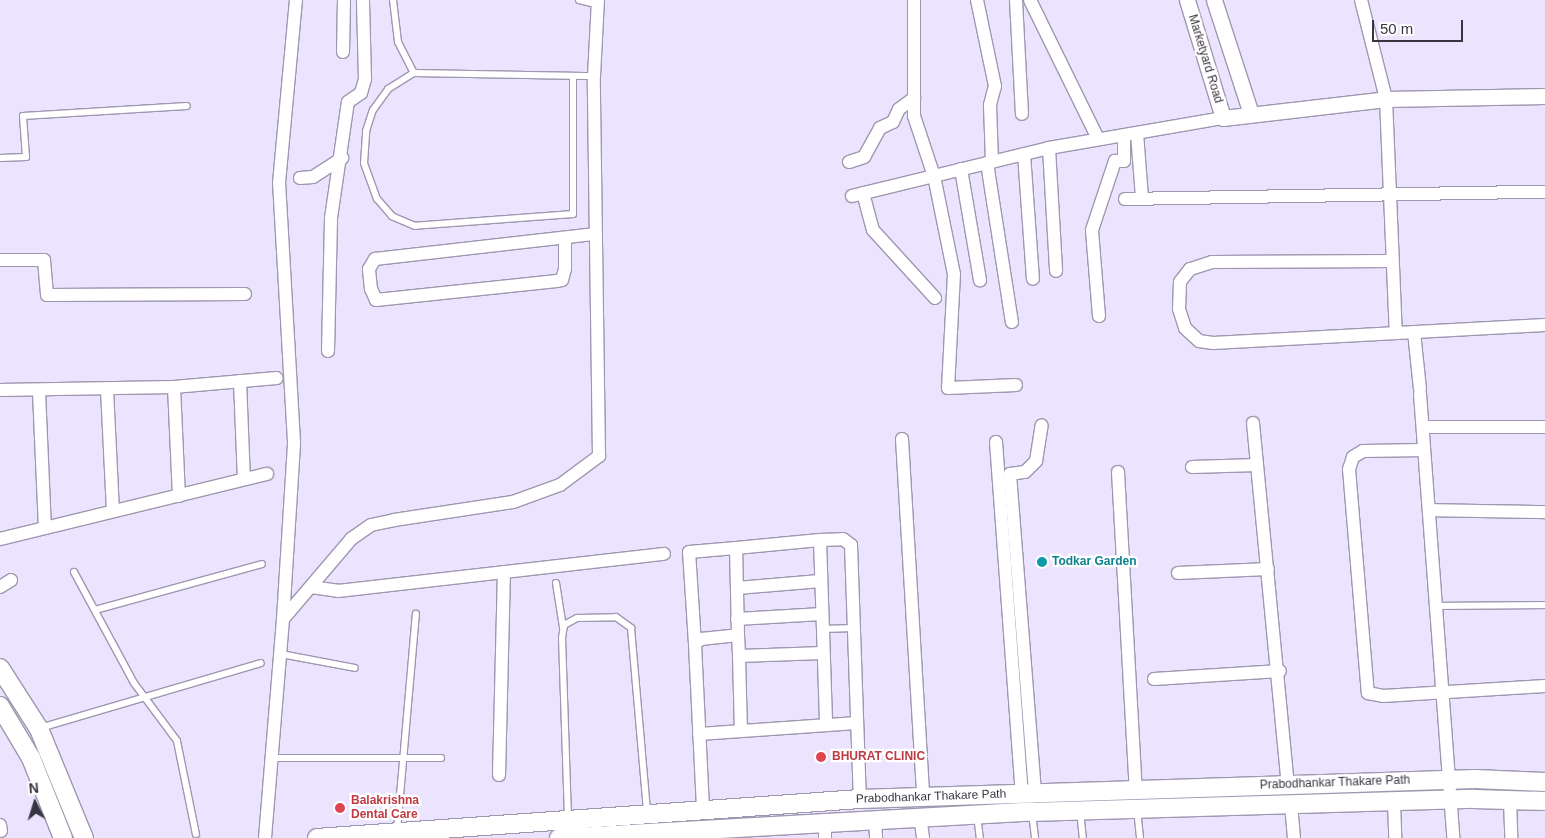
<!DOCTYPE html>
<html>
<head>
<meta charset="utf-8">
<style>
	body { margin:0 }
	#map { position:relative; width:1545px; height:838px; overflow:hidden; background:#ece3fe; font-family:Arial,sans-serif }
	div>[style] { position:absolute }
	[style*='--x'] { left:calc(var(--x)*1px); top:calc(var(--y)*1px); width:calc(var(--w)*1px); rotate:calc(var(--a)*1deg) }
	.roads { filter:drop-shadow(1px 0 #9f97b0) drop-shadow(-1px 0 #9f97b0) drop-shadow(0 1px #9f97b0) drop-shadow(0 -1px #9f97b0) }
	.service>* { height:6px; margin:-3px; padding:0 3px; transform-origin:3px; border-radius:3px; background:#fff }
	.minor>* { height:12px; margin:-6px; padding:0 6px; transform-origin:6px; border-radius:6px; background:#fff }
	.tertiary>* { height:15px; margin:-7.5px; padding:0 7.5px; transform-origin:7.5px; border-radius:7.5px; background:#fff }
	.secondary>* { height:18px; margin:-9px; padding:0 9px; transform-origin:9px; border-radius:9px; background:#fff }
	.dots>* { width:14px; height:14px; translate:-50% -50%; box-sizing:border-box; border:2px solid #fff; border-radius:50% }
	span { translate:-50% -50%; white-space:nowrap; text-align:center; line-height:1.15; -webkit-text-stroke:4.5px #fff; paint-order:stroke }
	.street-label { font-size:12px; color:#393540 }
	.culture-label { font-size:12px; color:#0d838f; font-weight:700 }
	.left { translate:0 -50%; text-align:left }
	.health-label { font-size:12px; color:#be3a42; font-weight:700 }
	.north { position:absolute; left:10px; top:778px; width:50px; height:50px; -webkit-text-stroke:4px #fff; paint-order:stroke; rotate:355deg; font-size:14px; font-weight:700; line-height:20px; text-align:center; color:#393540 }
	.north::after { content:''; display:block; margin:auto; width:18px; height:22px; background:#393540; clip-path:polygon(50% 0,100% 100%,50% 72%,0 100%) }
	.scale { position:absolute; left:1372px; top:20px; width:91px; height:22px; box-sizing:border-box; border:2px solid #393540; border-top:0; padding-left:6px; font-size:15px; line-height:18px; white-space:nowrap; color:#393540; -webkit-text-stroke:4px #fff; paint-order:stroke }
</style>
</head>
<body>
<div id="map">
	<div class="roads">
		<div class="service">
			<i style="--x:393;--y:0;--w:42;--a:83.2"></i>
			<i style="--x:398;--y:42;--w:35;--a:63"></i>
			<i style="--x:579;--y:0;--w:16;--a:14"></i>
			<i style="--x:573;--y:76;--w:138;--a:90"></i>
			<i style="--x:573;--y:214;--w:158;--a:175.7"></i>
			<i style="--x:415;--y:226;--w:25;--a:-157"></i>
			<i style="--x:392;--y:216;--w:23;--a:-131"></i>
			<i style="--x:377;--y:199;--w:38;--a:-110"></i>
			<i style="--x:364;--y:163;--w:32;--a:-86"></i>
			<i style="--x:366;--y:131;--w:22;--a:-72"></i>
			<i style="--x:373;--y:110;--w:26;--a:-54"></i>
			<i style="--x:388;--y:89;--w:31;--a:-32"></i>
			<i style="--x:414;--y:73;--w:170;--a:1"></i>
			<i style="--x:584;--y:76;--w:10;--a:0"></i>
			<i style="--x:0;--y:158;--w:26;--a:-2"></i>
			<i style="--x:26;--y:157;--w:41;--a:-94.2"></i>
			<i style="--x:23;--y:116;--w:164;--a:-3.5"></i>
			<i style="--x:74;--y:572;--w:126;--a:61.6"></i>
			<i style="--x:134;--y:683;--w:72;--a:53.4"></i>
			<i style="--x:177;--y:741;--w:95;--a:78.5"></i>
			<i style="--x:556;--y:583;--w:45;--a:81"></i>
			<i style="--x:1436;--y:606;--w:109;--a:-0.5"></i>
			<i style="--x:95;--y:610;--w:173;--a:-15.4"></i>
			<i style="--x:823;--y:629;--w:31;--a:-2"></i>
			<i style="--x:281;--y:654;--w:75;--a:10.7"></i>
			<i style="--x:40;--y:728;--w:230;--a:-16.4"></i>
			<i style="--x:272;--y:758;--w:169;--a:0"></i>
			<i style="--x:1137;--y:809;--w:29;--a:84"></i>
			<i style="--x:1080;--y:811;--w:27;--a:84"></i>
			<i style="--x:1032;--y:813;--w:25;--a:83"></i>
			<i style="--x:977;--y:815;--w:23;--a:83"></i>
			<i style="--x:568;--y:818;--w:180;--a:-91.9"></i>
			<i style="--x:562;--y:638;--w:13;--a:-81"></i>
			<i style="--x:564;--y:625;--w:15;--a:-28"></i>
			<i style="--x:577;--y:618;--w:39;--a:-1"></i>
			<i style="--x:616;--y:617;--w:19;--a:36"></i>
			<i style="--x:631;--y:628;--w:185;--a:85"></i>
			<i style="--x:397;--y:830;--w:217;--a:-85"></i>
		</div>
		<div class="minor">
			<i style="--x:914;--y:0;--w:116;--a:90"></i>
			<i style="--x:914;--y:116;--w:63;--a:71.6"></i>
			<i style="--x:934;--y:176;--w:100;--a:78.5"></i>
			<i style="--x:954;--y:274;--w:114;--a:93"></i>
			<i style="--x:948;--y:388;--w:68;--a:-2.5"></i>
			<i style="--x:977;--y:0;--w:88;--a:78.2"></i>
			<i style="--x:995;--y:86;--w:20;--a:105"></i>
			<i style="--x:990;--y:105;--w:57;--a:88"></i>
			<i style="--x:1016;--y:0;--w:114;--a:87"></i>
			<i style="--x:1030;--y:0;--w:155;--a:63.9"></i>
			<i style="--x:1361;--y:0;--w:102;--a:75.8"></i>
			<i style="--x:1386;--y:99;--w:234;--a:87.6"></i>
			<i style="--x:343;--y:52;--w:52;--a:-88.9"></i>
			<i style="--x:1137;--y:133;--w:65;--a:85.6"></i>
			<i style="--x:1049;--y:148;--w:123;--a:86.7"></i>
			<i style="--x:1024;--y:154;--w:125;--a:85.9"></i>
			<i style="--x:849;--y:162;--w:16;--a:-18"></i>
			<i style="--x:864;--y:157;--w:33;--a:-61"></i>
			<i style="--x:880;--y:128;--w:14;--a:-25"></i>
			<i style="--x:893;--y:122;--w:14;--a:-65"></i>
			<i style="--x:899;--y:109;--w:19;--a:-36"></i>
			<i style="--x:987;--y:163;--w:161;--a:81.1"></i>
			<i style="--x:961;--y:169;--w:113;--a:80.3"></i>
			<i style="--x:300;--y:178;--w:13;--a:-4"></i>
			<i style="--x:313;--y:177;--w:35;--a:-33"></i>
			<i style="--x:863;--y:193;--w:38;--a:75"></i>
			<i style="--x:873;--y:230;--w:92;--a:47.6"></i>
			<i style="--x:852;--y:196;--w:203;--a:-13.7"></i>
			<i style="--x:1049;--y:148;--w:177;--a:-9.8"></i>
			<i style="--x:1125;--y:199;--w:420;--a:-1"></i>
			<i style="--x:565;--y:238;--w:31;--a:90"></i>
			<i style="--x:565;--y:269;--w:11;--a:105"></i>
			<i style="--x:562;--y:280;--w:5;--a:169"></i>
			<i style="--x:557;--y:281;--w:182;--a:174"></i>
			<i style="--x:376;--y:300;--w:12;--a:-114"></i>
			<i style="--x:371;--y:289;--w:20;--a:-96"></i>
			<i style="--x:369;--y:269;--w:12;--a:-59"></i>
			<i style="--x:375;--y:259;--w:222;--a:-6.5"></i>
			<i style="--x:0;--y:260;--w:44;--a:0"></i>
			<i style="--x:44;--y:260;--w:35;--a:85"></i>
			<i style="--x:47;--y:295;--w:198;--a:-0.3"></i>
			<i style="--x:1392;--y:261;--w:180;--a:179.7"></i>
			<i style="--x:1212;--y:262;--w:23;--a:162"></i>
			<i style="--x:1190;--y:269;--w:16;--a:128"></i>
			<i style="--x:1180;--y:282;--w:27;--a:92"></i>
			<i style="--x:1179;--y:309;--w:20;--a:72"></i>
			<i style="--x:1185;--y:328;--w:19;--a:43"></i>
			<i style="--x:1199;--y:341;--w:14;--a:8"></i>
			<i style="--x:1213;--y:343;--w:332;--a:-3.1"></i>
			<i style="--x:1099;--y:316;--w:86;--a:-94.7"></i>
			<i style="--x:1092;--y:230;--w:73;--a:-71.6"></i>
			<i style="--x:1115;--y:161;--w:9;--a:0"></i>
			<i style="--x:1124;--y:161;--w:26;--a:-90"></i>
			<i style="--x:1414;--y:332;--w:57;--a:84"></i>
			<i style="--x:328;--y:351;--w:133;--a:-88.7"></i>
			<i style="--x:331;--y:218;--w:117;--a:-81.7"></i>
			<i style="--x:348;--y:102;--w:16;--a:-35"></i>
			<i style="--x:361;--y:93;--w:15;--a:-74"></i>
			<i style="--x:365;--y:79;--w:79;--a:-91.5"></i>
			<i style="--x:240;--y:381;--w:98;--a:87.7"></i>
			<i style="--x:174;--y:387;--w:109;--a:87.4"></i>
			<i style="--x:107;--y:389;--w:122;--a:87.2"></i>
			<i style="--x:0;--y:390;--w:174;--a:-1"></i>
			<i style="--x:174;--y:387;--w:103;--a:-5"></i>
			<i style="--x:39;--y:392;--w:136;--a:87.5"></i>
			<i style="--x:1420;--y:394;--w:445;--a:85.7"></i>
			<i style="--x:1253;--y:423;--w:363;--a:84.5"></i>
			<i style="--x:1423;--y:427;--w:122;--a:0"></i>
			<i style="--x:902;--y:439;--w:359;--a:86.6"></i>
			<i style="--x:996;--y:442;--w:352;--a:85.8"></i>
			<i style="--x:1424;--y:450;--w:61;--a:179.1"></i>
			<i style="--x:1363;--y:451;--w:12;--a:149"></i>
			<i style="--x:1353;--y:457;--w:13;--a:108"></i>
			<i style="--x:1349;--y:469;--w:225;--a:85.2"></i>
			<i style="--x:1368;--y:693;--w:15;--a:11"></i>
			<i style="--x:1383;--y:696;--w:162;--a:-3.5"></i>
			<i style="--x:1192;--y:467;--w:65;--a:-1.8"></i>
			<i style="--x:1118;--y:472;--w:318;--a:86.8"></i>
			<i style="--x:1429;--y:510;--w:116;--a:1"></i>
			<i style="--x:0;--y:539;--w:275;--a:-13.7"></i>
			<i style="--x:820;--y:540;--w:185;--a:88.1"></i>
			<i style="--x:1178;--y:573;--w:90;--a:-2.5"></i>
			<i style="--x:0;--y:587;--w:13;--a:-32"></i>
			<i style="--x:311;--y:587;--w:27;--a:8"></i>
			<i style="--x:338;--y:591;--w:328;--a:-6.5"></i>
			<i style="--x:737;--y:588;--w:84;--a:-4.8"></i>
			<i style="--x:283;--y:619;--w:177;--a:-86.4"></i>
			<i style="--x:294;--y:442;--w:259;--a:-93.3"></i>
			<i style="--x:279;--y:183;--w:184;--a:-84.7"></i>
			<i style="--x:737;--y:619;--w:85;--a:-3.4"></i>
			<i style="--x:738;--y:635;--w:21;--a:87"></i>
			<i style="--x:739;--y:656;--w:84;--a:-2"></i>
			<i style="--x:695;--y:644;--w:92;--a:-93.7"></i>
			<i style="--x:689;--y:552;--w:47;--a:-4.9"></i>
			<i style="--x:739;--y:656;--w:75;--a:88.5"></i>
			<i style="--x:1154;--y:679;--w:126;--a:-3.6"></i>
			<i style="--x:699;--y:734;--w:158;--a:-4"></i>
			<i style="--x:499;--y:775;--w:203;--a:-88.6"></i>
			<i style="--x:1035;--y:792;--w:319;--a:-94.5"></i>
			<i style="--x:1010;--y:474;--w:15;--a:-8"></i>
			<i style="--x:1025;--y:472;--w:16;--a:-45"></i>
			<i style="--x:1036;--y:461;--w:36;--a:-81"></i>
			<i style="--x:1510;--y:800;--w:38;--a:88"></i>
			<i style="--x:1394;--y:801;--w:37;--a:88"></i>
			<i style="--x:1291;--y:804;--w:34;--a:85"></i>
			<i style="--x:703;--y:808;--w:164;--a:-92.8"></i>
			<i style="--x:695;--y:644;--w:8;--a:-40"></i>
			<i style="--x:701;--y:639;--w:37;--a:-6"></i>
			<i style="--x:738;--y:635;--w:87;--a:-91.3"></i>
			<i style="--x:736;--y:548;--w:84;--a:-5.4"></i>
			<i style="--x:820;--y:540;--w:23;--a:-2"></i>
			<i style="--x:843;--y:539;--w:10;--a:37"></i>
			<i style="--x:851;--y:545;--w:254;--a:88"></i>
			<i style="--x:920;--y:816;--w:22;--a:82"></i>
			<i style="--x:875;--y:818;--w:20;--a:87"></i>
			<i style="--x:0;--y:825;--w:6;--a:81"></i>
			<i style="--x:265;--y:838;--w:220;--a:-85.3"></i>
			<i style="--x:283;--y:619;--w:105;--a:-49.6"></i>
			<i style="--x:351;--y:539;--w:24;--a:-35"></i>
			<i style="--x:371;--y:525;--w:24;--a:-12"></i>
			<i style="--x:394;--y:520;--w:120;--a:-8.6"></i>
			<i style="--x:513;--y:502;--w:50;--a:-19.9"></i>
			<i style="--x:560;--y:485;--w:49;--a:-36.6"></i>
			<i style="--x:599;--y:456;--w:380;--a:-90.8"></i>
			<i style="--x:594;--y:76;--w:76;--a:-87"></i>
			<i style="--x:825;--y:838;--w:18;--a:-90"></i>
		</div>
		<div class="tertiary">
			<i style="--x:1187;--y:0;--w:123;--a:73"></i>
			<i style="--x:1223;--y:118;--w:164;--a:-6.6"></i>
			<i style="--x:1386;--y:99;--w:159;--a:-1.1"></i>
			<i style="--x:1214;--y:0;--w:120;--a:72"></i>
		</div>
		<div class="secondary">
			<i style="--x:0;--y:668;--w:72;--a:57.4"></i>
			<i style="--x:39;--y:729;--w:118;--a:67.6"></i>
			<i style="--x:0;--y:706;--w:61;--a:59.2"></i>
			<i style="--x:31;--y:758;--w:86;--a:68.2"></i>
			<i style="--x:317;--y:838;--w:544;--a:-4.11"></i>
			<i style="--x:860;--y:799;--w:615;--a:-1.86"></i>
			<i style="--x:1475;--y:779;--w:70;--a:2.5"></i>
			<i style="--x:559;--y:838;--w:473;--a:-3.2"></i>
			<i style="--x:1031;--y:812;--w:443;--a:-1.7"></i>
			<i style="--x:1474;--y:799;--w:71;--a:1.6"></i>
		</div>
	</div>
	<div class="dots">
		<i style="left:1042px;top:562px;background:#0f9aa8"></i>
		<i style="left:821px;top:757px;background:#e0444e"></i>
		<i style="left:340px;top:808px;background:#e0444e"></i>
	</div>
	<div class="street-label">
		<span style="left:1205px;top:59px;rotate:73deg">Marketyard Road</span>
		<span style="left:1335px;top:783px;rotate:-2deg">Prabodhankar Thakare Path</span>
		<span style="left:931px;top:797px;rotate:-2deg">Prabodhankar Thakare Path</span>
	</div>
	<div class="culture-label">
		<span class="left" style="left:1052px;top:562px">Todkar Garden</span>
	</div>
	<div class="health-label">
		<span class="left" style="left:832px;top:757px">BHURAT CLINIC</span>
		<span class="left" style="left:351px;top:808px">Balakrishna<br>Dental Care</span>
	</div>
	<div class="north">N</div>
	<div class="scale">50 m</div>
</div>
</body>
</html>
